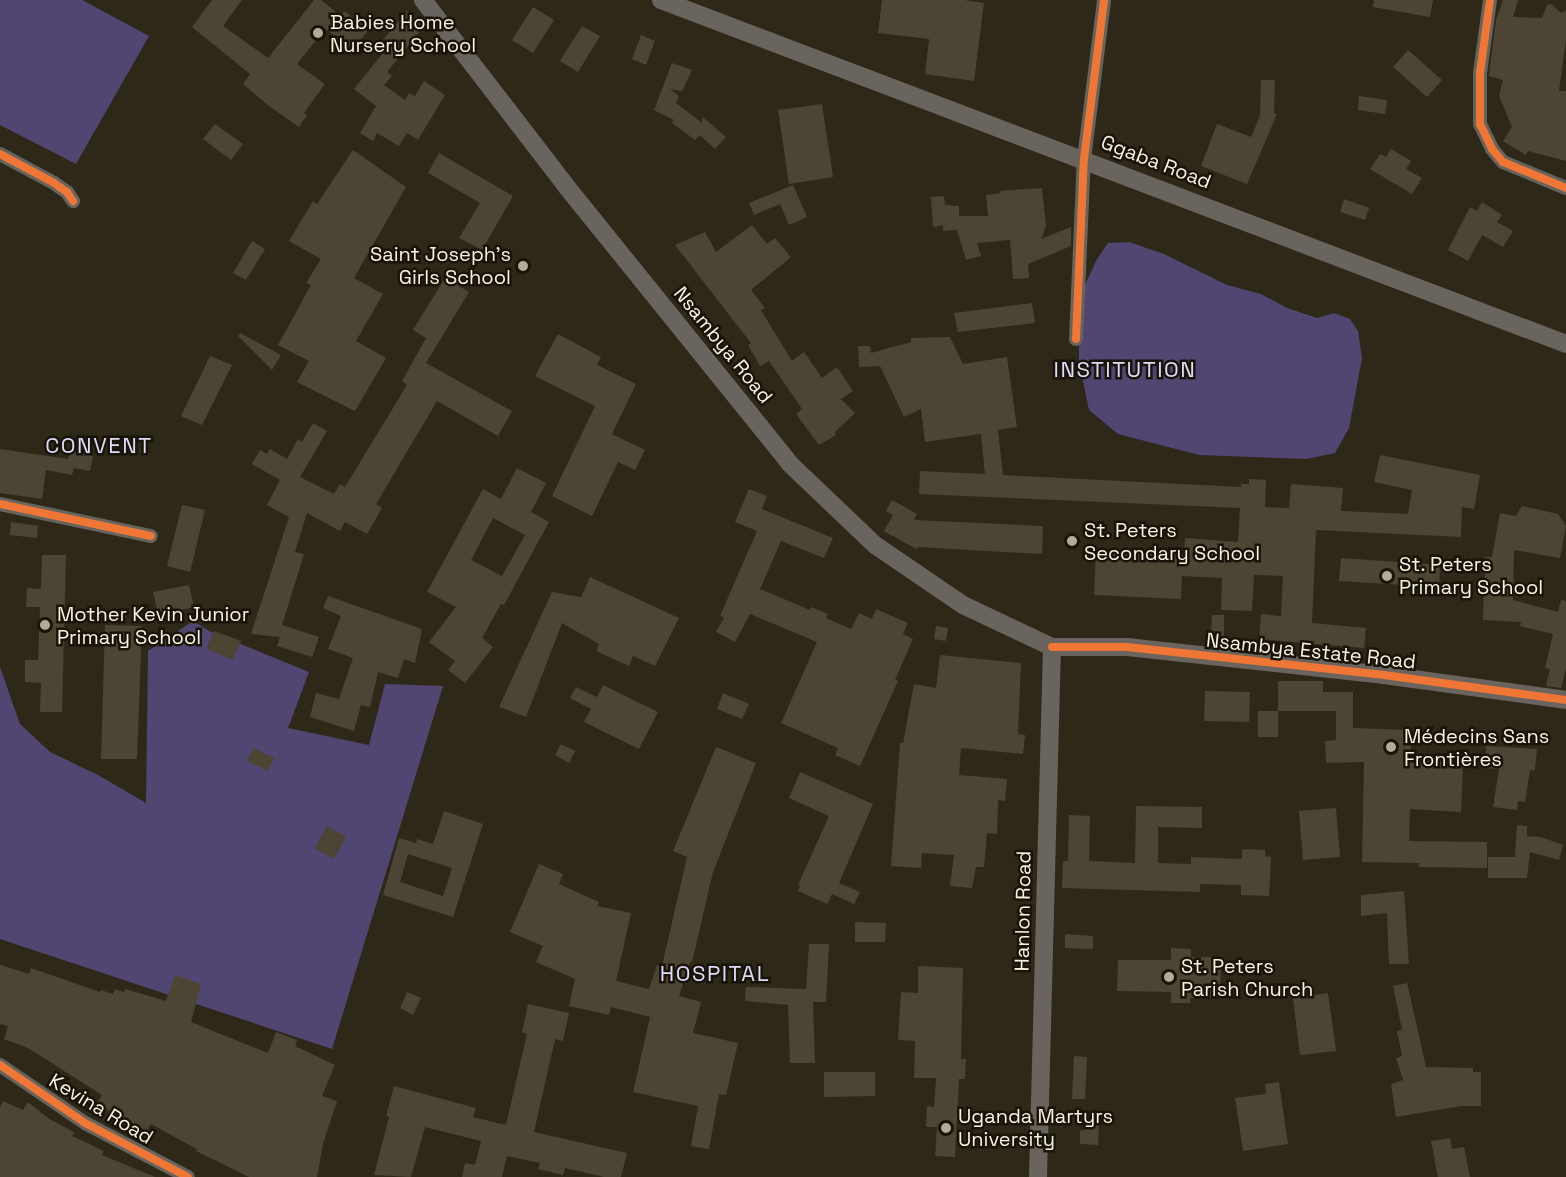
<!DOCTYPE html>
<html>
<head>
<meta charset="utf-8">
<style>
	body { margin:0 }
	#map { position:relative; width:1566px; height:1177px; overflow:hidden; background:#2e2819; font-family:"Space Grotesk",sans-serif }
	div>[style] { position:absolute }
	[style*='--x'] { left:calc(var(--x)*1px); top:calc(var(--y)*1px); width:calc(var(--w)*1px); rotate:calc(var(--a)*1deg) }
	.green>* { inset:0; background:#514572 }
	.building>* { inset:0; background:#4c4534 }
	.street>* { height:14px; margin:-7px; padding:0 7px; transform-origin:7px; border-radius:7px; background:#65645e }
	.secondary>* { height:18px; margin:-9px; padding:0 9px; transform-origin:9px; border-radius:9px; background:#69645d }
	.cycleway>* { height:8px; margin:-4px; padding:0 4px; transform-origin:4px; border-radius:4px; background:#f07635 }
	.dots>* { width:16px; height:16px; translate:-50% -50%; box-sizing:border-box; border:3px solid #191409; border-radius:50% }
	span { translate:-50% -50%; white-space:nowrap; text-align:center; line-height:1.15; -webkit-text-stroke:5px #191409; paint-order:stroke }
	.poi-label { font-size:20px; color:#f9f2e3 }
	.left { translate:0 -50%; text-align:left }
	.right { translate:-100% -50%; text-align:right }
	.street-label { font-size:20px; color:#f9f2e3 }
	.quarter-label { font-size:22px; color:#dfdbf8; letter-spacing:1.5px }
</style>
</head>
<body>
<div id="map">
	<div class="green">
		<i style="clip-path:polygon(0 0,82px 0,149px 36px,76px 164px,0 125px)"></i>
		<i style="clip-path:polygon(1129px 242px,1164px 254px,1227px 285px,1261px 294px,1287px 308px,1317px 318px,1334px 313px,1350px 319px,1358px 331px,1362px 358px,1349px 428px,1335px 453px,1307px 459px,1199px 455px,1118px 434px,1089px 410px,1079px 362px,1079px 298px,1097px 259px,1108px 243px)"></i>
		<i style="clip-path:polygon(193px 621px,211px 632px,309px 672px,288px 728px,369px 745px,385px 684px,443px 686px,332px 1049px,0 939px,0 667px,20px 724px,50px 752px,98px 775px,146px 803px,148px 651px)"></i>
	</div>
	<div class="building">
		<i style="clip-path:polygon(212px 0,242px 0,223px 26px,268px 58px,314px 0,321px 0,341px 16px,344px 11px,369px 29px,354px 49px,325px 29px,297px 64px,325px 84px,304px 113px,307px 115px,299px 127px,269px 106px,243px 84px,250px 74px,192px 27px)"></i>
		<i style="clip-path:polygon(882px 0,964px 0,984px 3px,974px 81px,925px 74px,929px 39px,878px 33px)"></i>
		<i style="clip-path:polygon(1374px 0,1433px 0,1430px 17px,1373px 7px)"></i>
		<i style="clip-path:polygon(1503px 0,1518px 0,1513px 17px,1542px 18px,1547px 5px,1551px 4px,1561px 13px,1566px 10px,1566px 40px,1559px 91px,1566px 91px,1566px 161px,1528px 151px,1526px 155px,1503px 141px,1512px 127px,1499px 96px,1503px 80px,1489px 76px,1489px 74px,1496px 20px)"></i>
		<i style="clip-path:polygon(533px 7px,554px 20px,533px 53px,512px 40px)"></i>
		<i style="clip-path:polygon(407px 11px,424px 26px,387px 72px,392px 76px,384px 85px,405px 100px,409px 93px,415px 96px,424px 81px,445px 95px,418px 140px,407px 133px,399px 146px,377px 133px,373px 141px,360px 133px,376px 106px,354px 89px,383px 53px,377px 47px)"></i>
		<i style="clip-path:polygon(582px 26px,600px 36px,578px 72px,560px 61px)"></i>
		<i style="clip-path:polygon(641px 35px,655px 41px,646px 65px,632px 59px)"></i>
		<i style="clip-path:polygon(1408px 50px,1442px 80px,1427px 97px,1393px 67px)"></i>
		<i style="clip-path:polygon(672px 63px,692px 70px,682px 91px,670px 89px,679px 96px,676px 103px,702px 123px,703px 117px,726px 137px,715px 149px,700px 135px,695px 140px,671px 122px,674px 120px,654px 110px)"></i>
		<i style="clip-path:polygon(1261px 80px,1275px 80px,1274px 113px,1277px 114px,1247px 184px,1201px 166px,1217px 124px,1251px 137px,1260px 116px)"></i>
		<i style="clip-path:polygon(1359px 96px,1387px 100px,1385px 114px,1358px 110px)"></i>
		<i style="clip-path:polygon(822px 104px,833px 177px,789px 184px,778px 110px)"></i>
		<i style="clip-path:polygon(215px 124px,243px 144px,231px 160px,203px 139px)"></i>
		<i style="clip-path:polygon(1391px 149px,1411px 161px,1406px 169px,1422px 178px,1412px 194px,1370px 169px,1380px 154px,1386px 157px)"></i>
		<i style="clip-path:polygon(353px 150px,406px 187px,354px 278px,383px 294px,356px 341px,386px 358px,355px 411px,297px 382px,309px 361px,278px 345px,311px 285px,306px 283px,321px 259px,289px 241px,313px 201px,317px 204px)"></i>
		<i style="clip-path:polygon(439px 153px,513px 196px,482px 250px,459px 238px,480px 203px,428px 173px)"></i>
		<i style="clip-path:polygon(793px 185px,807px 217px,789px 225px,780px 204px,754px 215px,749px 203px)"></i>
		<i style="clip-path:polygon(1042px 188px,1046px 226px,1041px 239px,1071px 227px,1071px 246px,1028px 264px,1029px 278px,1013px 279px,1010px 240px,977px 243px,981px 256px,966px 260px,957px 230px,943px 231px,943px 225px,933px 227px,931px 197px,944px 196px,945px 205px,959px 206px,959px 216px,988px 216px,986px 195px,1001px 193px,1000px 191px)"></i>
		<i style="clip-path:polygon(1344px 199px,1369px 208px,1365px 220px,1340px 212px)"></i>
		<i style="clip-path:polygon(1482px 202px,1502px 215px,1497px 222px,1513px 231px,1503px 247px,1482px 235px,1468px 261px,1448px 250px,1470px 207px,1477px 211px)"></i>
		<i style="clip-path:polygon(752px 225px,767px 244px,775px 238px,791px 257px,751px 290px,765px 308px,761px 310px,792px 361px,804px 352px,822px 378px,837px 367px,853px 391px,841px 399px,855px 413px,835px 432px,836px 435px,819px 445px,796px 414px,802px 409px,769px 361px,760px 366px,748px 345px,751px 343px,675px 245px,705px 232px,716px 252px)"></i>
		<i style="clip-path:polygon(252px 241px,265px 249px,246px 280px,233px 273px)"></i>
		<i style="clip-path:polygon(445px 278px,469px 292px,426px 363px,512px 411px,498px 436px,437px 401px,376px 504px,382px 508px,367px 534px,345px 522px,340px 531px,307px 513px,295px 552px,304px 554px,282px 625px,319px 637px,312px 657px,277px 646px,280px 637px,251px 634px,289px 517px,267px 505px,280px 480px,252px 464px,260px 450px,267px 454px,270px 449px,287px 459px,298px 439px,302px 442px,313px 423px,327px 431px,300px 477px,334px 494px,340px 484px,345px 487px,407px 385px,402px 381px,426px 338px,413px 330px)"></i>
		<i style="clip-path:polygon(1032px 303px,1035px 323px,958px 332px,954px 313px)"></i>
		<i style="clip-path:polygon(240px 333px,281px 355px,272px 370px,238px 336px)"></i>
		<i style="clip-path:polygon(558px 334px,601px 357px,597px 365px,636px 384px,612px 434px,645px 450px,635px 470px,618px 462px,592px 516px,552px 496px,595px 406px,535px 376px)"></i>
		<i style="clip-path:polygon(950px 337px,963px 364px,1007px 357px,1017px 427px,998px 430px,1003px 475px,1241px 487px,1241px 484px,1249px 484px,1249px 479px,1266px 480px,1265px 507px,1289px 508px,1291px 484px,1343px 488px,1341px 511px,1408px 514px,1412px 490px,1374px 482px,1380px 455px,1480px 475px,1474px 509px,1462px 507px,1461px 537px,1316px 530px,1312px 623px,1366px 628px,1364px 648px,1259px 639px,1261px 614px,1281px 616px,1283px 576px,1254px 575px,1252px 611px,1221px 610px,1222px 578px,1182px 576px,1181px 599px,1094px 595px,1096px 551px,1184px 554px,1185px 538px,1238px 542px,1240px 508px,919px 494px,920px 471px,985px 474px,981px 434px,925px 442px,921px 409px,904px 417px,880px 366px,859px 367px,858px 346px,870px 346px,871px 353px,911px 342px,911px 338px)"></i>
		<i style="clip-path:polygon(210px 356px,232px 365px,202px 425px,181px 416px)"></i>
		<i style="clip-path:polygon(0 449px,68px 459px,70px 451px,93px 456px,90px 471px,74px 468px,72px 475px,46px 470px,42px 499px,0 493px)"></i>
		<i style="clip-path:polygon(evenodd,517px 468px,546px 483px,531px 512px,549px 522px,504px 605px,501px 604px,482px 638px,493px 647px,465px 683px,448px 670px,455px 661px,429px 642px,456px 607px,427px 592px,483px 489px,501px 499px,517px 468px,493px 518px,525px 535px,502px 576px,471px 560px,493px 518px)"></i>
		<i style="clip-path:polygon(749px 489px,767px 496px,762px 509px,833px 538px,824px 558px,781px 541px,760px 589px,810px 610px,811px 607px,828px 614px,826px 618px,851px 629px,859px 613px,872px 619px,876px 609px,908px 623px,903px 634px,913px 639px,895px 680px,898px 681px,860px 766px,835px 755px,838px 748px,781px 723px,817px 642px,750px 614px,735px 642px,716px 632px,724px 618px,720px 616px,757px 531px,735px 522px)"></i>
		<i style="clip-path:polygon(892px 500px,917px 514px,914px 520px,1043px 526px,1042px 554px,918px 547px,916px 549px,884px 531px,893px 515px,886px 511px)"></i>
		<i style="clip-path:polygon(182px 505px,205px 510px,190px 572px,167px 566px)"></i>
		<i style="clip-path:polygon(1522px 506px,1558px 514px,1566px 526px,1560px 558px,1514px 550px,1513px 600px,1558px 612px,1561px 600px,1566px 601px,1566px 668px,1561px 688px,1546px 686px,1550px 669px,1545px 668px,1553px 634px,1520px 626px,1521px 622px,1483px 620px,1485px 557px,1492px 557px,1500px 513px,1516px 516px)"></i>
		<i style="clip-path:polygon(11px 522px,38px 526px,37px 538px,10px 535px)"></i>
		<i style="clip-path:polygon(42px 555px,66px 555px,62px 712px,40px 712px,41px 683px,25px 682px,25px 660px,38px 660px,40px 607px,26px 607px,27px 588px,41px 589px)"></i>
		<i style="clip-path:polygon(1341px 558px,1440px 565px,1439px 587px,1339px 581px)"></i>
		<i style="clip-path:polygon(590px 577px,679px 618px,655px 666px,633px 656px,629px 666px,596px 651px,599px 644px,562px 623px,526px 717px,499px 707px,552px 592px,581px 597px)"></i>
		<i style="clip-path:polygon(189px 585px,194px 607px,158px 615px,153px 592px)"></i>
		<i style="clip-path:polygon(328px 596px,422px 629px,415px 663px,404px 659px,398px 678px,378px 672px,370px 707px,361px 705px,354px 731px,310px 717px,316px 693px,339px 699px,353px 658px,328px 649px,341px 616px,323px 608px)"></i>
		<i style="clip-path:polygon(1212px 615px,1224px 615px,1224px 639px,1211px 638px)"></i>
		<i style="clip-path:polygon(105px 625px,142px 626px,137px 759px,101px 759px)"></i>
		<i style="clip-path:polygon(936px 626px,948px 628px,946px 641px,934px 639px)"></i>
		<i style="clip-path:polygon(214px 631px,241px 641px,233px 660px,206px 649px)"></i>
		<i style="clip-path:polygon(940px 655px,1021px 663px,1018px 734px,1025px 735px,1023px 754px,961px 748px,959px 775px,1007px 779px,1005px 801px,998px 800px,997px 834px,987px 833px,984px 867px,976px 867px,972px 888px,950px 886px,954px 855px,922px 853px,921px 868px,891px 866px,900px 743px,903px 743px,914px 684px,936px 688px)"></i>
		<i style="clip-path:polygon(1278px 681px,1323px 681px,1323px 692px,1353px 692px,1353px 728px,1411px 730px,1411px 760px,1463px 763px,1461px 812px,1410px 809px,1409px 841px,1487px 842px,1487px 868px,1419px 867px,1419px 863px,1362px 862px,1364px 762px,1326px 763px,1325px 741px,1336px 740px,1336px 711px,1278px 711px,1278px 737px,1258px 737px,1258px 711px,1278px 711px)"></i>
		<i style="clip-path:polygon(603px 685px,658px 712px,639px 749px,584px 722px,591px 709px,570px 698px,576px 687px,597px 697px)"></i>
		<i style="clip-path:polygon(1205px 691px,1250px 692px,1249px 722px,1204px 721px)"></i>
		<i style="clip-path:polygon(723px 693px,749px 704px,742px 719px,717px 709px)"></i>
		<i style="clip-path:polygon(561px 744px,575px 751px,569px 763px,555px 755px)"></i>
		<i style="clip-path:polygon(1486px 746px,1537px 749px,1535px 770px,1530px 770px,1525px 802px,1518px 801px,1517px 810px,1493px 807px,1499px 769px,1485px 768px)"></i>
		<i style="clip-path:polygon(716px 747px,756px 763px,713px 872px,692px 962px,690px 962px,679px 996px,701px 1002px,693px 1033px,738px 1043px,726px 1095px,719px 1094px,709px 1149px,691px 1146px,698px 1106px,633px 1092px,650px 1017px,611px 1007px,609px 1015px,569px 1006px,575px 979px,536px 962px,543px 946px,510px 932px,539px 864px,563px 874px,559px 884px,599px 902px,597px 906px,631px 913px,616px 981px,649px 989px,657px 965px,662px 966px,687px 857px,673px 851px)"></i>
		<i style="clip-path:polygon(253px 748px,274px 758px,268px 771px,247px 761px)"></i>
		<i style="clip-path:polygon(800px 772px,873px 804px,839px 883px,860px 892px,854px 904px,832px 894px,827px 904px,798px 891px,800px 886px,798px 885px,829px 816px,789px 798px)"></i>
		<i style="clip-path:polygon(1136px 806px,1202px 807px,1202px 828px,1158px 827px,1158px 863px,1191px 864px,1191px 857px,1242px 859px,1242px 849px,1265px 850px,1265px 856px,1271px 857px,1269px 896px,1241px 895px,1241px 885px,1200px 884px,1200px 892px,1062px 888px,1063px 861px,1068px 861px,1069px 815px,1090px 816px,1089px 861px,1135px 863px)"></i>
		<i style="clip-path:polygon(1336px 808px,1340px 857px,1303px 860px,1299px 811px)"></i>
		<i style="clip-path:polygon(evenodd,444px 811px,483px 824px,453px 917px,383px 895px,399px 838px,416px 843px,417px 839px,433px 844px,444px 811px,408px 854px,452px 868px,443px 896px,400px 882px,408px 854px)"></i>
		<i style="clip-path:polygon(1517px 825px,1527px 826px,1527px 836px,1541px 837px,1563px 845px,1559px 860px,1530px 852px,1527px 878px,1488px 878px,1488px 857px,1515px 857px)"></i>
		<i style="clip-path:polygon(327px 826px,346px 836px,334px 859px,315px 848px)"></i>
		<i style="clip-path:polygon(1404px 891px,1409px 964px,1389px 964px,1387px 913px,1361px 916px,1361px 895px)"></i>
		<i style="clip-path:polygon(855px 922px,886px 923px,885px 942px,855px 942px)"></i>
		<i style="clip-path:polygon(1065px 934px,1093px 936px,1093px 949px,1065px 948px)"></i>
		<i style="clip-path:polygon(809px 944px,829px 944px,826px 1002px,813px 1002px,815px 1063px,790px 1063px,788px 1005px,745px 1001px,746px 987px,806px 989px)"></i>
		<i style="clip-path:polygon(1171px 948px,1191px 949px,1191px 957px,1215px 957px,1215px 962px,1221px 962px,1220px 993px,1215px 992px,1214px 998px,1190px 998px,1190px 1003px,1171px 1003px,1171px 992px,1117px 991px,1118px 960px,1171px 960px)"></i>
		<i style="clip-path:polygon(0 965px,29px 974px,31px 968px,100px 992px,101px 990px,113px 994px,115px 989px,124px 992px,125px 989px,166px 1001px,175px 975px,201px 984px,191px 1022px,268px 1053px,276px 1032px,297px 1040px,295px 1046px,335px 1065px,322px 1096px,337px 1101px,323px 1144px,317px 1177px,249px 1177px,196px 1151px,197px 1149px,151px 1124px,147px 1131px,97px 1104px,102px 1095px,28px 1048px,4px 1039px,8px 1026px,0 1024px)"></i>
		<i style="clip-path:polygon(918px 966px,963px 968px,961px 1059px,966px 1059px,965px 1079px,959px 1079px,955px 1157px,935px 1156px,937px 1127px,926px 1127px,927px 1106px,934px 1107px,936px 1078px,914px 1078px,915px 1041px,898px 1040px,901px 992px,918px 993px)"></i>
		<i style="clip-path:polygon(1407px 983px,1426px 1067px,1473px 1068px,1473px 1072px,1481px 1072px,1481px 1106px,1461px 1106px,1396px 1117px,1391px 1084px,1403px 1080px,1396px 1058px,1402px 1056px,1397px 1031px,1402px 1030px,1393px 986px)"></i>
		<i style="clip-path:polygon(407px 992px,421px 998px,413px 1015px,400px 1008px)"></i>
		<i style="clip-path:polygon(1328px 993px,1336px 1051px,1300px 1055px,1293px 998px)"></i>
		<i style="clip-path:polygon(528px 1004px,569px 1013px,563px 1041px,555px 1039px,534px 1132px,627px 1153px,621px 1177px,604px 1177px,565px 1168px,563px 1175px,538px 1169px,540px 1163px,507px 1156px,502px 1177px,462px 1177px,465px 1163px,475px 1165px,481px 1141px,425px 1127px,411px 1177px,374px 1175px,389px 1117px,386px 1116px,394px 1086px,476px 1108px,473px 1117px,506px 1125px,527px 1034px,522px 1032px)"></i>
		<i style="clip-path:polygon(1074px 1056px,1087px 1057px,1085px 1099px,1072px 1099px)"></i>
		<i style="clip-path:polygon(824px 1072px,875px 1072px,875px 1096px,824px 1097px)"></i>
		<i style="clip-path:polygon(1279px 1082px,1288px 1144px,1243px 1151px,1235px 1098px,1266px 1094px,1265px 1084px)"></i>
		<i style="clip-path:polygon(3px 1101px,23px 1110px,28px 1102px,49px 1119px,74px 1132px,72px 1136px,104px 1151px,102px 1155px,155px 1177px,0 1177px,0 1107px)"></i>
		<i style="clip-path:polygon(1099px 1122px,1098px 1145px,1080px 1144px,1080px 1131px)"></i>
		<i style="clip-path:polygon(1450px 1138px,1452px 1149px,1464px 1147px,1470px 1177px,1438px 1177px,1431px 1141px)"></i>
	</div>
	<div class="street">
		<i style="--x:1490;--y:0;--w:74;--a:97.8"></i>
		<i style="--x:1480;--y:73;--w:51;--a:90"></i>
		<i style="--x:1480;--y:124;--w:28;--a:64"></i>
		<i style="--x:1492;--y:149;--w:17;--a:50"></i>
		<i style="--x:1503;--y:162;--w:68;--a:22.4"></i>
		<i style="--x:0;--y:154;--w:61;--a:28.2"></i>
		<i style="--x:54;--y:183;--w:16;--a:35"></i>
		<i style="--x:67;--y:192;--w:11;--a:56"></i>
		<i style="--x:1076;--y:339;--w:180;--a:-87.5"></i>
		<i style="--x:1084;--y:159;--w:160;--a:-82.8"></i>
		<i style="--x:0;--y:504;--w:154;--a:12"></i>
		<i style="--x:0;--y:1065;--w:103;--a:34.3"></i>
		<i style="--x:85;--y:1123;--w:116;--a:27.7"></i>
	</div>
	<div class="secondary">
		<i style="--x:423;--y:0;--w:235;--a:52.4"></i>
		<i style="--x:566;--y:186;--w:357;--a:51.1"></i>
		<i style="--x:790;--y:464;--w:117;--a:43.6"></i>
		<i style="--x:875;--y:545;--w:107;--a:34.3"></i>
		<i style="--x:963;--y:605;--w:98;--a:25.3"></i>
		<i style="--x:1052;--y:647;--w:75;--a:0"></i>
		<i style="--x:1127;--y:647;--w:259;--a:6.2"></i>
		<i style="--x:1384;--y:675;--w:184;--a:7.8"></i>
		<i style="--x:661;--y:0;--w:968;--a:20.81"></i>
		<i style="--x:1038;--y:1177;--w:530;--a:-88.49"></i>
	</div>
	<div class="cycleway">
		<i style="--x:1490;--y:0;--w:74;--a:97.8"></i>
		<i style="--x:1480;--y:73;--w:51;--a:90"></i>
		<i style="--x:1480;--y:124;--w:28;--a:64"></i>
		<i style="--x:1492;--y:149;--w:17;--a:50"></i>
		<i style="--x:1503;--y:162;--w:68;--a:22.4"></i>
		<i style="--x:0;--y:154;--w:61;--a:28.2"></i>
		<i style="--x:54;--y:183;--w:16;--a:35"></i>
		<i style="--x:67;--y:192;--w:11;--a:56"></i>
		<i style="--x:1076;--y:339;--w:180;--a:-87.5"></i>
		<i style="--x:1084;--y:159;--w:160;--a:-82.8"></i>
		<i style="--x:0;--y:504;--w:154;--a:12"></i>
		<i style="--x:1052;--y:647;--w:75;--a:0"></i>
		<i style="--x:1127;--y:647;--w:259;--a:6.2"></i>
		<i style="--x:1384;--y:675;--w:184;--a:7.8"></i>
		<i style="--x:0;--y:1065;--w:103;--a:34.3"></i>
		<i style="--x:85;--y:1123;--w:116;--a:27.7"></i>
	</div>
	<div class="dots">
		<i style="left:318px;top:33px;background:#b2ab9c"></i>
		<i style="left:523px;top:266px;background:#b2ab9c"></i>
		<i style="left:1072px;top:541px;background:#b2ab9c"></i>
		<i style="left:1387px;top:576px;background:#b2ab9c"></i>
		<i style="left:45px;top:625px;background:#b2ab9c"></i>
		<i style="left:1391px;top:747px;background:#b2ab9c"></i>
		<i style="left:1169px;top:977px;background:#b2ab9c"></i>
		<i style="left:946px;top:1128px;background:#b2ab9c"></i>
	</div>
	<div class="poi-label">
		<span class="left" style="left:330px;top:34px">Babies Home<br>Nursery School</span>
		<span class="right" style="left:511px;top:266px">Saint Joseph's<br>Girls School</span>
		<span class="left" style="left:1084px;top:542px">St. Peters<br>Secondary School</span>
		<span class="left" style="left:1399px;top:576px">St. Peters<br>Primary School</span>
		<span class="left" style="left:57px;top:626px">Mother Kevin Junior<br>Primary School</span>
		<span class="left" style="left:1404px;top:748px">Médecins Sans<br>Frontières</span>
		<span class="left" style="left:1181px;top:978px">St. Peters<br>Parish Church</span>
		<span class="left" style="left:958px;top:1128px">Uganda Martyrs<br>University</span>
	</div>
	<div class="street-label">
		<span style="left:1156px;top:162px;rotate:21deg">Ggaba Road</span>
		<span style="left:723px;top:345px;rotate:51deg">Nsambya Road</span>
		<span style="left:1311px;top:651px;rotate:6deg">Nsambya Estate Road</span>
		<span style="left:1023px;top:911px;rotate:-89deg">Hanlon Road</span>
		<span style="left:101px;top:1109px;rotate:31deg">Kevina Road</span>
	</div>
	<div class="quarter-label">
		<span style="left:1125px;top:370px">INSTITUTION</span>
		<span style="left:99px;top:446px">CONVENT</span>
		<span style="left:715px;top:974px">HOSPITAL</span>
	</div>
</div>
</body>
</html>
